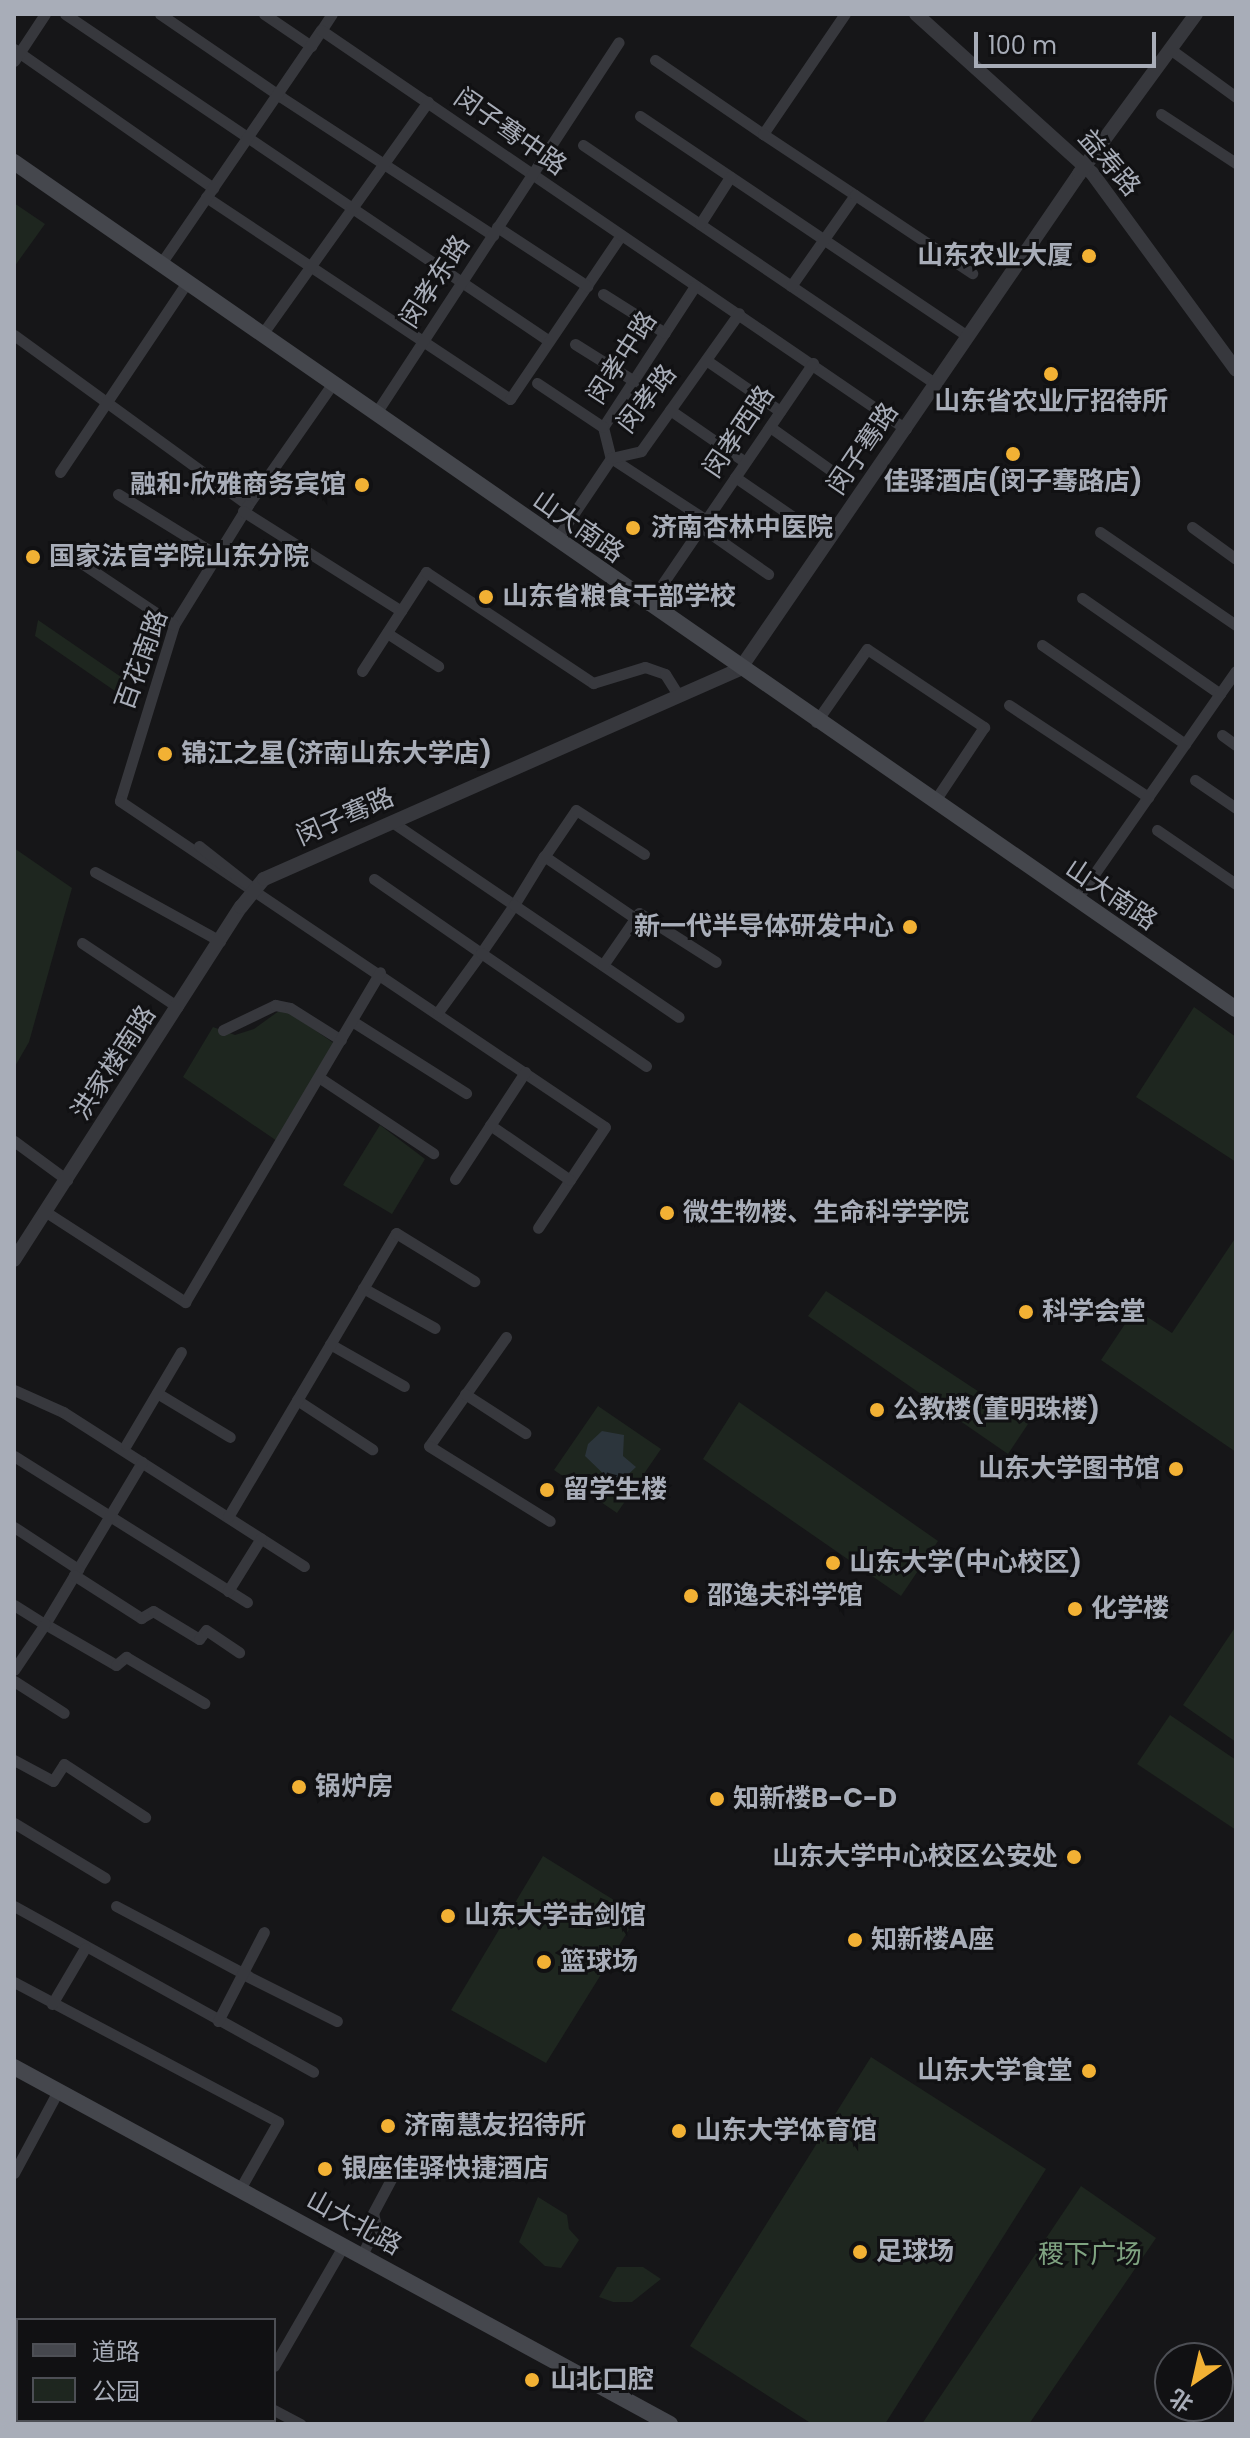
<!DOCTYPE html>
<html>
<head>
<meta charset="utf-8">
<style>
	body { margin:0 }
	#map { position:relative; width:1250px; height:2438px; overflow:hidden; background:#161618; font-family:Poppins,"Noto Sans SC",sans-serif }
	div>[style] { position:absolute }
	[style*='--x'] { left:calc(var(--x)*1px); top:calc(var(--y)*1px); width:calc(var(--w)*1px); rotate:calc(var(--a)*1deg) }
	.green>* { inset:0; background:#1e261f }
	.water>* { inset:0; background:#2c353c }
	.minor>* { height:11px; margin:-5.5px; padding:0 5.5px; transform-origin:5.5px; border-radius:5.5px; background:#37383d }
	.tertiary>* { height:14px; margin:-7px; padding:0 7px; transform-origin:7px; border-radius:7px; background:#37383d }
	.secondary>* { height:16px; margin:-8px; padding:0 8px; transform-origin:8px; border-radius:8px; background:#45474d }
	.dots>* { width:22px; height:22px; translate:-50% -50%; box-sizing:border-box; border:4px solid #111113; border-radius:50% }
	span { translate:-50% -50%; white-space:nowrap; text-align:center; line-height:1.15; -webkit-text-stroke:6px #111113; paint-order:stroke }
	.street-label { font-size:26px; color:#a8adb8 }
	.poi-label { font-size:26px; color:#a8adb8; font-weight:700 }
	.right { translate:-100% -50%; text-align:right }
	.left { translate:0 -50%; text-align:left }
	.park-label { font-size:26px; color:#7fa381 }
	.frame { position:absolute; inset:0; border:16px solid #a8adb8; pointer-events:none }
	.legend { position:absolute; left:16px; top:2318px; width:260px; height:104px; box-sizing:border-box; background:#111113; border:2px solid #4d4f55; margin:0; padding:10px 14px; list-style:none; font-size:24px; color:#a8adb8 }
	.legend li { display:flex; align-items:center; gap:16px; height:40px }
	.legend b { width:40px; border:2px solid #4d4f55 }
	.north { position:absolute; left:1154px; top:2342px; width:80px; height:80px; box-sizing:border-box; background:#111113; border:2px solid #4d4f55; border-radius:50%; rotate:214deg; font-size:22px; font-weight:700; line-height:32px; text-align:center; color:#a8adb8 }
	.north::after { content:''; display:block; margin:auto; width:28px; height:36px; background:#f2b134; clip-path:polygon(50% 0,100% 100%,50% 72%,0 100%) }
	.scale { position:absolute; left:974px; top:32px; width:182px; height:36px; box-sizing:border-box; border:4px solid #a8adb8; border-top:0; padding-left:10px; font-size:24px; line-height:28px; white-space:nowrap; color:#a8adb8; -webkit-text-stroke:6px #111113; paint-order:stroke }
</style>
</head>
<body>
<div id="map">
	<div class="green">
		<i style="clip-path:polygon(14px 203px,45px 224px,14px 267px)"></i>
		<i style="clip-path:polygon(38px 620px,124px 679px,115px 691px,35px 636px)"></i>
		<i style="clip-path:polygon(14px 848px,72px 888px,29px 1042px,14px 1068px)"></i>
		<i style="clip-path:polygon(1194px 1007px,1236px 1037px,1236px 1162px,1136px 1097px)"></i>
		<i style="clip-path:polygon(283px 1008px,335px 1044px,277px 1141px,183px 1077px,213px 1027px,235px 1035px,254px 1029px)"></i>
		<i style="clip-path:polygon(380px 1125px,425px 1159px,392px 1214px,343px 1185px)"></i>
		<i style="clip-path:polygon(1236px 1237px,1236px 1452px,1101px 1360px,1135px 1309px,1172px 1333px)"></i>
		<i style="clip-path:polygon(826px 1291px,1028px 1424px,1008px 1454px,808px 1316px)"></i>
		<i style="clip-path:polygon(739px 1402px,938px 1541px,901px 1596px,703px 1459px)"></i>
		<i style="clip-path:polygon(598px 1406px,661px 1449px,617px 1513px,554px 1470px)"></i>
		<i style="clip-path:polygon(1236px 1626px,1236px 1742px,1183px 1705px)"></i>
		<i style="clip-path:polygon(1170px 1715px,1236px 1760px,1236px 1830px,1137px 1764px)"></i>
		<i style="clip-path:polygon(543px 1856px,638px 1915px,546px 2063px,451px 2010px)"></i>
		<i style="clip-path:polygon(871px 2057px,1046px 2169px,885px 2424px,812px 2424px,690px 2346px)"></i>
		<i style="clip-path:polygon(1081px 2186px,1156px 2238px,1029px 2424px,922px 2424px)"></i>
		<i style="clip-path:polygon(538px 2197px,567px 2215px,569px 2229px,579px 2240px,561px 2268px,545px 2266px,519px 2242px)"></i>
		<i style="clip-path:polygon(617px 2267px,643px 2267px,661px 2279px,632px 2302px,613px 2302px,599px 2297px)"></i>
	</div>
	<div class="water">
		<i style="clip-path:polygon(602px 1431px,624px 1435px,623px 1456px,636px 1467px,616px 1486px,585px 1456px,588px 1444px)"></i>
	</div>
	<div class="minor">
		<i style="--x:65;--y:14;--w:584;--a:34.04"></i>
		<i style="--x:160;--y:14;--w:147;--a:34.4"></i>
		<i style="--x:264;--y:14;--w:57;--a:34.2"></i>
		<i style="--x:311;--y:46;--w:38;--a:-57"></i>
		<i style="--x:14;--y:49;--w:243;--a:34.9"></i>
		<i style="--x:1170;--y:49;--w:82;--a:36"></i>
		<i style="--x:655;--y:60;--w:131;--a:34.4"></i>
		<i style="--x:763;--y:134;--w:145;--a:-55.7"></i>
		<i style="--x:14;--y:61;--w:56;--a:-56.6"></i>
		<i style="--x:278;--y:95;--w:257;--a:33.1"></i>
		<i style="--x:1161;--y:114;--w:90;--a:33.2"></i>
		<i style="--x:640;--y:116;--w:394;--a:33.9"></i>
		<i style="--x:763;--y:134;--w:110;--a:33.5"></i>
		<i style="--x:583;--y:145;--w:426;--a:34.1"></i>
		<i style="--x:206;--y:197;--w:365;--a:33.6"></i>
		<i style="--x:510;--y:399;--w:198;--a:-55.9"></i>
		<i style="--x:700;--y:224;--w:56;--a:-57.4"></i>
		<i style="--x:497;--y:227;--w:108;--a:33.2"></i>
		<i style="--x:162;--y:262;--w:281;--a:-55.6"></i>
		<i style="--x:321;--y:30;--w:708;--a:34.3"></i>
		<i style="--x:695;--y:286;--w:168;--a:123.1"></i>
		<i style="--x:603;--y:427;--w:32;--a:76"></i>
		<i style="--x:611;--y:458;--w:113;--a:33.1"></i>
		<i style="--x:791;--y:286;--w:111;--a:-54.9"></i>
		<i style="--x:855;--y:195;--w:141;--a:33.7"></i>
		<i style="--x:603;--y:294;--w:73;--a:32.2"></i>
		<i style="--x:263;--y:333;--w:284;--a:-54.5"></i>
		<i style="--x:14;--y:335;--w:289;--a:36"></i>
		<i style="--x:575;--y:344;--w:70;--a:32.1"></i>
		<i style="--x:706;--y:360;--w:90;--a:34.6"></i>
		<i style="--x:333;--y:383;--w:149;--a:124.9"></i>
		<i style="--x:248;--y:505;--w:141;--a:121.7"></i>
		<i style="--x:174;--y:625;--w:184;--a:107.1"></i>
		<i style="--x:120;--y:801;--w:584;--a:33.91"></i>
		<i style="--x:605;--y:1127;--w:121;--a:123.6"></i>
		<i style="--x:537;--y:383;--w:79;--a:33.7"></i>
		<i style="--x:670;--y:410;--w:91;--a:34.7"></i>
		<i style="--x:376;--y:413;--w:443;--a:-56.8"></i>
		<i style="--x:770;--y:427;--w:76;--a:35.4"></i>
		<i style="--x:60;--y:472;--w:230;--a:-56.2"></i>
		<i style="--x:735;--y:477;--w:81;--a:34.5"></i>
		<i style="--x:118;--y:494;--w:114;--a:31.7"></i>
		<i style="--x:243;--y:511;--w:187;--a:32.3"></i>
		<i style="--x:701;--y:527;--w:82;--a:35"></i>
		<i style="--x:1192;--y:527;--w:54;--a:36"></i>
		<i style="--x:1100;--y:532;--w:165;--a:34.4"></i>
		<i style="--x:556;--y:540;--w:99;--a:-56.1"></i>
		<i style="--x:611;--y:458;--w:31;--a:-13"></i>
		<i style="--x:641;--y:451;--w:169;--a:-54.6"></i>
		<i style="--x:74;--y:558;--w:120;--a:33.8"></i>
		<i style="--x:1082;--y:598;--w:168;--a:34.8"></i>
		<i style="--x:648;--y:605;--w:293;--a:-55.7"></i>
		<i style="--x:387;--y:633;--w:61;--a:32.9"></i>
		<i style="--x:1042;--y:645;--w:174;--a:34.7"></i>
		<i style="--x:362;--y:671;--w:118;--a:-57.1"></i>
		<i style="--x:426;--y:572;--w:201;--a:33.6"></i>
		<i style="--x:593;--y:683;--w:54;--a:-17.1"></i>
		<i style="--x:645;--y:667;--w:21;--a:19"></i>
		<i style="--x:665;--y:674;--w:25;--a:58"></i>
		<i style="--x:1009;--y:705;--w:167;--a:33.5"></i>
		<i style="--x:816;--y:722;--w:89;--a:-55.1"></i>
		<i style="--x:867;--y:649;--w:141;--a:33.7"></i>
		<i style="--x:984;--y:727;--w:90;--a:123.7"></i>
		<i style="--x:1222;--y:735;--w:17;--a:36"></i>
		<i style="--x:1195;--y:780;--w:50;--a:34.3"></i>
		<i style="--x:392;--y:822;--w:148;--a:34.2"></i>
		<i style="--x:514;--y:905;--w:57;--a:-58.5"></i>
		<i style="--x:544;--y:856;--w:110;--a:34.3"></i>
		<i style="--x:1157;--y:830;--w:96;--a:34.4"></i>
		<i style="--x:199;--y:846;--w:66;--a:38.3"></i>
		<i style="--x:542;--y:860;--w:60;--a:-55.8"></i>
		<i style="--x:576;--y:810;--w:81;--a:32.9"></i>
		<i style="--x:95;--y:872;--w:143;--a:28.9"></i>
		<i style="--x:374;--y:879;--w:130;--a:34.7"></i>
		<i style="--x:481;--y:953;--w:58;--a:-55.5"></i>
		<i style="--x:514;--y:905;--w:199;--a:34.2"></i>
		<i style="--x:1076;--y:900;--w:279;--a:-55.1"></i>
		<i style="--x:82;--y:943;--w:115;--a:33.7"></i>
		<i style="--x:603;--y:965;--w:63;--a:-55.3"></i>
		<i style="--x:639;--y:913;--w:91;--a:32.5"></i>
		<i style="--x:438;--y:1012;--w:73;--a:-53.9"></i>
		<i style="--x:481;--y:953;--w:200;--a:34.4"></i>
		<i style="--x:352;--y:1021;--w:135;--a:32.3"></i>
		<i style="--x:223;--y:1030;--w:58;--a:-25.7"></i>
		<i style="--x:275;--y:1005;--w:15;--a:11"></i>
		<i style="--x:290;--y:1008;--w:60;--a:32.1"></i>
		<i style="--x:320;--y:1078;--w:136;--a:33.6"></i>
		<i style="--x:490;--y:1125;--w:97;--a:34.5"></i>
		<i style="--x:14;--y:1141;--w:66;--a:36.3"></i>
		<i style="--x:455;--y:1179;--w:128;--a:-56.8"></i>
		<i style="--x:46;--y:1212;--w:166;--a:32.9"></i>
		<i style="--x:185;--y:1302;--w:383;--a:-59.4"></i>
		<i style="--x:363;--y:1288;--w:82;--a:29.1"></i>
		<i style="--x:506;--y:1337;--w:133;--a:125.2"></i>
		<i style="--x:429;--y:1446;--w:142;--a:31.8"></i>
		<i style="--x:330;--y:1344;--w:85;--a:29.6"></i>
		<i style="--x:14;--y:1390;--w:54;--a:24.2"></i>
		<i style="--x:63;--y:1412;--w:286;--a:32.6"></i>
		<i style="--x:157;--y:1393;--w:85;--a:31.1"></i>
		<i style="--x:465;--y:1394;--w:72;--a:33"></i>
		<i style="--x:297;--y:1400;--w:90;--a:33.2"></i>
		<i style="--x:126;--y:1445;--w:108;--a:-59.4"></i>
		<i style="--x:14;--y:1456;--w:275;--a:32.1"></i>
		<i style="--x:142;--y:1462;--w:189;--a:120.9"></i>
		<i style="--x:45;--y:1624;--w:82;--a:30"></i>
		<i style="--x:116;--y:1665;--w:13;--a:-39"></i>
		<i style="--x:126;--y:1657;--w:91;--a:30.5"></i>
		<i style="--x:228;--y:1517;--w:330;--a:-59.4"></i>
		<i style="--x:396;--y:1233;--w:92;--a:31.6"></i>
		<i style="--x:14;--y:1527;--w:77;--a:33.3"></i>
		<i style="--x:74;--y:1575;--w:80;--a:32.7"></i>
		<i style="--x:141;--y:1618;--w:14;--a:-30"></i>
		<i style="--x:153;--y:1611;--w:54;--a:31.3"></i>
		<i style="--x:199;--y:1639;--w:11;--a:-52"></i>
		<i style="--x:206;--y:1630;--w:40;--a:34"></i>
		<i style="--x:228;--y:1591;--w:62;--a:-58.1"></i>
		<i style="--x:14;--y:1605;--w:36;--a:32"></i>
		<i style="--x:45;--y:1624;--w:55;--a:124"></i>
		<i style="--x:14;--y:1681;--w:59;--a:32.6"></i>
		<i style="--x:14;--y:1760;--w:44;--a:28.3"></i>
		<i style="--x:53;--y:1781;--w:20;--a:-57"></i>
		<i style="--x:64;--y:1764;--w:97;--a:33.2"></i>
		<i style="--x:14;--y:1823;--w:106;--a:31.1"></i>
		<i style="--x:14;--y:1906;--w:342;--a:29"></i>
		<i style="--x:116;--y:1906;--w:149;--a:27.9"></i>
		<i style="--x:243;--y:1974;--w:105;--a:26.6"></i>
		<i style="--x:14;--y:1982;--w:299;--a:27.9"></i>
		<i style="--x:278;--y:2122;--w:77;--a:119.6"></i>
		<i style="--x:52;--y:2004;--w:65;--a:-59.5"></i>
		<i style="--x:218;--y:2021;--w:100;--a:-62.7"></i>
		<i style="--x:14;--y:2173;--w:93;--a:-61.8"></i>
		<i style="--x:362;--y:2255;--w:32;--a:-64"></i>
		<i style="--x:376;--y:2226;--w:13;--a:-103"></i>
		<i style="--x:373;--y:2213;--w:49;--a:-61.9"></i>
		<i style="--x:274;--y:2366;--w:140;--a:-60"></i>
		<i style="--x:274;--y:2410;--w:30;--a:28"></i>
		<i style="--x:240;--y:2424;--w:5;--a:-53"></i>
	</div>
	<div class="tertiary">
		<i style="--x:916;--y:14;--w:237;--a:42.1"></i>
		<i style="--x:1092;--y:173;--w:244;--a:53.8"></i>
		<i style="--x:14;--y:1260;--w:420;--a:-57.3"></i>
		<i style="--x:241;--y:907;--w:36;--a:-51"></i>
		<i style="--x:264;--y:879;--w:520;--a:-23.81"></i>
		<i style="--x:740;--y:669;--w:600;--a:-55.59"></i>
		<i style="--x:1079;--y:174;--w:198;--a:-53.8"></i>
	</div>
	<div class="secondary">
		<i style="--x:14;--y:162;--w:1487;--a:34.73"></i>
		<i style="--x:14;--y:2067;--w:747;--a:28.56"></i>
	</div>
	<div class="dots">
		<i style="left:1089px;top:256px;background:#f2b134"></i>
		<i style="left:1051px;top:374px;background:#f2b134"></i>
		<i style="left:1013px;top:454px;background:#f2b134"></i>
		<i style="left:362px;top:485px;background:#f2b134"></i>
		<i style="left:633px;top:528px;background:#f2b134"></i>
		<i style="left:33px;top:557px;background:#f2b134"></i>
		<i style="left:486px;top:597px;background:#f2b134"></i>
		<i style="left:165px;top:754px;background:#f2b134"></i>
		<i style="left:910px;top:927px;background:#f2b134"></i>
		<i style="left:667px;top:1213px;background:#f2b134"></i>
		<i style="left:1026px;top:1312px;background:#f2b134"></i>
		<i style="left:877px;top:1410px;background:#f2b134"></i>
		<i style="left:1176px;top:1469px;background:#f2b134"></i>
		<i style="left:547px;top:1490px;background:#f2b134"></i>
		<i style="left:833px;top:1563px;background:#f2b134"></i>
		<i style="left:691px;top:1596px;background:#f2b134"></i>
		<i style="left:1075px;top:1609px;background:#f2b134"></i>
		<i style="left:299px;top:1787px;background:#f2b134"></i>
		<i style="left:717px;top:1799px;background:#f2b134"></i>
		<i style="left:1074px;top:1857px;background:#f2b134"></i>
		<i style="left:448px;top:1916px;background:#f2b134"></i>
		<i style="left:855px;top:1940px;background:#f2b134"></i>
		<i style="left:544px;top:1962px;background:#f2b134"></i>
		<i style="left:1089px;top:2071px;background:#f2b134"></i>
		<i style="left:388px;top:2126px;background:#f2b134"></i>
		<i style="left:679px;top:2131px;background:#f2b134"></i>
		<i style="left:325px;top:2169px;background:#f2b134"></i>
		<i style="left:860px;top:2252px;background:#f2b134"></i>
		<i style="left:532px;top:2380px;background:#f2b134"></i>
	</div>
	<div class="street-label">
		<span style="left:510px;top:132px;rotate:35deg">闵子骞中路</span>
		<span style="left:1109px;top:163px;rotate:49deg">益寿路</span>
		<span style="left:435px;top:282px;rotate:-57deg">闵孝东路</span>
		<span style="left:622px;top:358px;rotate:-57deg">闵孝中路</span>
		<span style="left:647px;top:399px;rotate:-52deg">闵孝路</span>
		<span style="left:739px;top:432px;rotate:-56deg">闵孝西路</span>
		<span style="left:863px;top:449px;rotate:-56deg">闵子骞路</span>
		<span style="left:578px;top:527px;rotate:35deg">山大南路</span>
		<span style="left:142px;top:660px;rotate:-70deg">百花南路</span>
		<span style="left:345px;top:817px;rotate:-24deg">闵子骞路</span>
		<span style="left:1111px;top:895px;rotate:34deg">山大南路</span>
		<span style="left:114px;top:1063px;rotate:-57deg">洪家楼南路</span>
		<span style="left:354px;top:2223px;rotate:29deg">山大北路</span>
	</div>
	<div class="poi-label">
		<span class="right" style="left:1073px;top:256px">山东农业大厦</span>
		<span style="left:1051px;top:402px">山东省农业厅招待所</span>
		<span style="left:1013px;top:482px">佳驿酒店(闵子骞路店)</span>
		<span class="right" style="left:346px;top:485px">融和·欣雅商务宾馆</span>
		<span class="left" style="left:651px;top:528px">济南杏林中医院</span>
		<span class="left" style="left:49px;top:557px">国家法官学院山东分院</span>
		<span class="left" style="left:502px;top:597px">山东省粮食干部学校</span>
		<span class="left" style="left:181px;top:754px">锦江之星(济南山东大学店)</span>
		<span class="right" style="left:894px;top:927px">新一代半导体研发中心</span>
		<span class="left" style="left:683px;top:1213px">微生物楼、生命科学学院</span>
		<span class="left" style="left:1042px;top:1312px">科学会堂</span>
		<span class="left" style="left:893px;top:1410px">公教楼(董明珠楼)</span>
		<span class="right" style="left:1160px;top:1469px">山东大学图书馆</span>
		<span class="left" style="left:563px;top:1490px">留学生楼</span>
		<span class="left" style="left:849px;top:1563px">山东大学(中心校区)</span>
		<span class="left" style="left:707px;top:1596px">邵逸夫科学馆</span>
		<span class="left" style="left:1091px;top:1609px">化学楼</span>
		<span class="left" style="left:315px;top:1787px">锅炉房</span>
		<span class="left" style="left:733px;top:1799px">知新楼B-C-D</span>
		<span class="right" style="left:1058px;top:1857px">山东大学中心校区公安处</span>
		<span class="left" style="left:464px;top:1916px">山东大学击剑馆</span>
		<span class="left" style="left:871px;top:1940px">知新楼A座</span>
		<span class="left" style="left:560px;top:1962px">篮球场</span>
		<span class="right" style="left:1073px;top:2071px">山东大学食堂</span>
		<span class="left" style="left:404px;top:2126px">济南慧友招待所</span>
		<span class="left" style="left:695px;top:2131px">山东大学体育馆</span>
		<span class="left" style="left:341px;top:2169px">银座佳驿快捷酒店</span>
		<span class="left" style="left:876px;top:2252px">足球场</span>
		<span class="left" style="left:550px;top:2380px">山北口腔</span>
	</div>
	<div class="park-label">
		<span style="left:1090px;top:2255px">稷下广场</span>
	</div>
	<div class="frame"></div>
	<ul class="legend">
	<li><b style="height:10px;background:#45474d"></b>道路</li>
	<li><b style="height:22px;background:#1e261f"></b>公园</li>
	</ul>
	<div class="north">北</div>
	<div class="scale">100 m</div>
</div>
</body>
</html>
